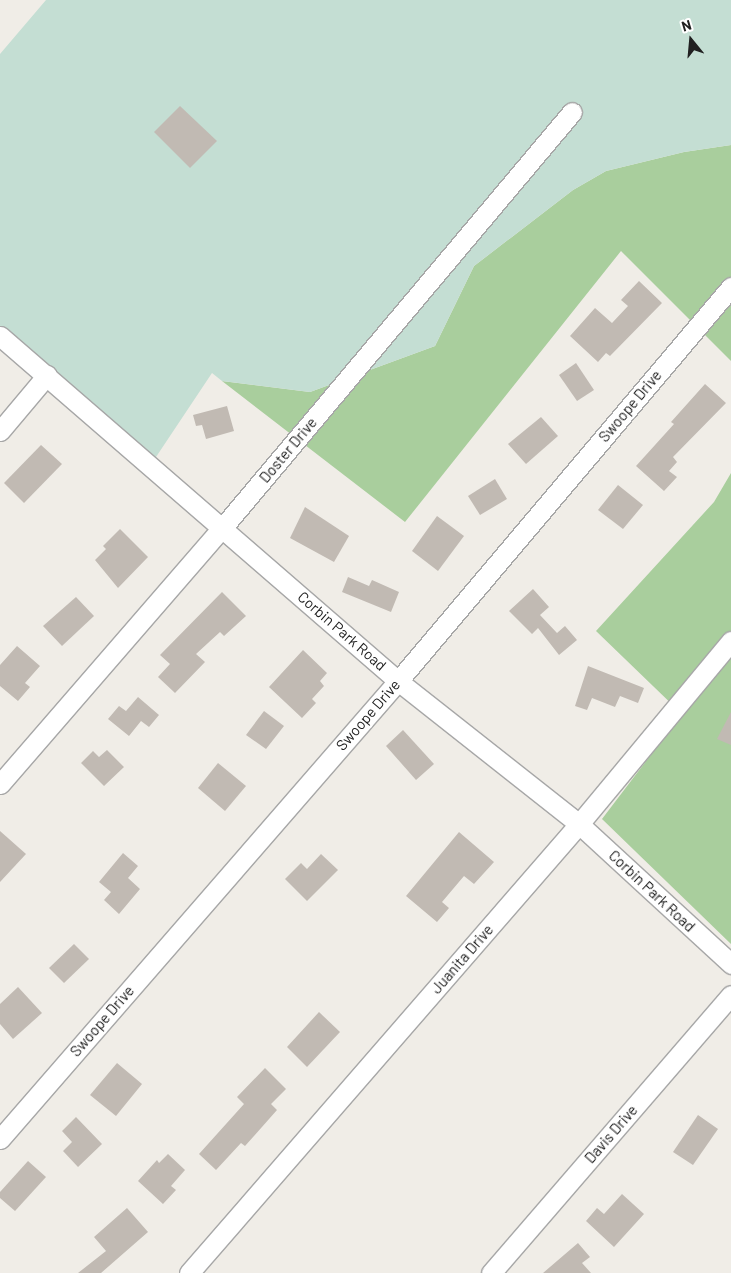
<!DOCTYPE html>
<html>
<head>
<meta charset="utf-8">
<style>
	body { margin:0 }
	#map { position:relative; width:731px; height:1273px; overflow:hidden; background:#f0ede7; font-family:Barlow,sans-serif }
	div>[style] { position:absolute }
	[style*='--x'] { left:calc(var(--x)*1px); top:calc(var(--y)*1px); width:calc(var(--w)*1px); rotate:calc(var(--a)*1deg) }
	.forest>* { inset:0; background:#a9ce9d }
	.wetland>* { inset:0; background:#c4ded3 }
	.building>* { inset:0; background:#c1bab3 }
	.roads { filter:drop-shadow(1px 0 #a7a7a7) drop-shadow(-1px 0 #a7a7a7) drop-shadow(0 1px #a7a7a7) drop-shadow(0 -1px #a7a7a7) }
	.minor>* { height:19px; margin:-9.5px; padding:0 9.5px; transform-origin:9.5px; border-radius:9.5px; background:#fff }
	span { translate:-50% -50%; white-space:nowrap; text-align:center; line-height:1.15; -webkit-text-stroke:4.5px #fff; paint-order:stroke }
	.street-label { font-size:15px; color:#202020 }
	.north { position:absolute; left:666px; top:15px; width:50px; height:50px; -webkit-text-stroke:4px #fff; paint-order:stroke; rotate:343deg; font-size:14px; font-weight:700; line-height:20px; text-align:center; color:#202020 }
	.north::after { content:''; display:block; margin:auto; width:18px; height:22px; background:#202020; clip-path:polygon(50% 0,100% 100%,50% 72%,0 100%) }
</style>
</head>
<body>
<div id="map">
	<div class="forest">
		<i style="clip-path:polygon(731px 145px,731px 361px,621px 251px,405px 522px,222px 381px,310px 392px,435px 346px,474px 266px,573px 190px,606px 171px,684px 152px)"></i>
		<i style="clip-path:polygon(731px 473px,731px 944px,602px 819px,682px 714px,596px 631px,714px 502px)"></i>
	</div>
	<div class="wetland">
		<i style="clip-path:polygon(46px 0,731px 0,731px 145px,684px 152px,606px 171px,573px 190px,474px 266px,435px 346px,310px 392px,222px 381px,212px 373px,150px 466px,0 343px,0 54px)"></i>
	</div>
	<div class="building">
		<i style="clip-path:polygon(180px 106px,217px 141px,190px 168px,154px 132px)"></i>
		<i style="clip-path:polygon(639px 281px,662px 303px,610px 356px,606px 353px,598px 362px,570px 336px,595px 308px,612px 323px,628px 306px,621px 300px)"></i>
		<i style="clip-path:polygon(576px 363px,594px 390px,577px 401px,559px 375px)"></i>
		<i style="clip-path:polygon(705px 384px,726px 403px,673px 457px,677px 462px,669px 471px,677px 477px,664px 491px,636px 466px,674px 424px,671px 422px)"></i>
		<i style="clip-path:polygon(227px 406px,234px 431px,206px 439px,202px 425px,196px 426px,193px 415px)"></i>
		<i style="clip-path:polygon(541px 417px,558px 436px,526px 464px,508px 444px)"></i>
		<i style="clip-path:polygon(41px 445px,62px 464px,24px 503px,4px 483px)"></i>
		<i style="clip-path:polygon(495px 479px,507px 499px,480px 515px,468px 496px)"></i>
		<i style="clip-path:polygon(618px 485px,643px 505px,623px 529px,598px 510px)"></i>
		<i style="clip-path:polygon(305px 507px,349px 536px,334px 562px,290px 538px)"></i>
		<i style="clip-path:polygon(437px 516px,464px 536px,438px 571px,412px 551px)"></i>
		<i style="clip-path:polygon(120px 529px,148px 557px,118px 588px,95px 560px,106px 549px,103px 546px)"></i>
		<i style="clip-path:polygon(348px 577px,369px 586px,372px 580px,399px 592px,391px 612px,342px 592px)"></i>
		<i style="clip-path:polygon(533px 589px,549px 607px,540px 615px,557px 633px,565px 626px,577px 640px,559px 655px,538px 628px,532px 634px,509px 611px)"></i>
		<i style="clip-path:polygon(222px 592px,246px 616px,224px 636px,220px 632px,196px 654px,205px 662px,175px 693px,158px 677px,170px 664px,160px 655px)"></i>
		<i style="clip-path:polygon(76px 597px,94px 616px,62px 646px,43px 626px)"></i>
		<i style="clip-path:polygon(17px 646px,40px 666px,25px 683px,30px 687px,18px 701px,0 686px,0 665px)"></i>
		<i style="clip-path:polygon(303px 650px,327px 673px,320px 681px,324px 686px,312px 699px,316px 703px,302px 718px,269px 687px)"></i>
		<i style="clip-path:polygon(588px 666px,644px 688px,638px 703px,620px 696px,615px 707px,592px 698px,587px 710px,575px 706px)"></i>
		<i style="clip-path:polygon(138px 697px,159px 715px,149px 727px,141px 721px,129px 736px,108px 719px,119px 706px,126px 711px)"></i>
		<i style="clip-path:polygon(264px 711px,284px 726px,266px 749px,246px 735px)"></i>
		<i style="clip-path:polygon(731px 712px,731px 745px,717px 739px)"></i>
		<i style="clip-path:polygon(403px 730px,434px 764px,416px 780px,386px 746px)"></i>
		<i style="clip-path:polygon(107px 750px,124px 767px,104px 786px,81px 763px,93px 751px,99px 757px)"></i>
		<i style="clip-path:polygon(218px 763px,246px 786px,225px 811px,198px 788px)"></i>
		<i style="clip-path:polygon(0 831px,26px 854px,0 882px)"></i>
		<i style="clip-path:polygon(459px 832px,494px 862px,474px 884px,464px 876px,442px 902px,449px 908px,437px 922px,406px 896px)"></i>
		<i style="clip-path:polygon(123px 853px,138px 866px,128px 878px,140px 889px,119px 914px,104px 900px,111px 892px,99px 882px)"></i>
		<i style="clip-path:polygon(321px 854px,338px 870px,307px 901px,285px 879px,301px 863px,307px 869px)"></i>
		<i style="clip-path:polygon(74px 944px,89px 959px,64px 983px,49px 968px)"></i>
		<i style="clip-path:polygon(18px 987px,42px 1013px,13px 1039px,0 1024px,0 1004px)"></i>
		<i style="clip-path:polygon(319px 1012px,340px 1032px,307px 1067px,287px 1047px)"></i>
		<i style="clip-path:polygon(117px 1063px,142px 1084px,116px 1116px,90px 1095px)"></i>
		<i style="clip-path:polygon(265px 1068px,286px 1089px,271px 1104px,277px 1110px,245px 1146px,241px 1143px,216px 1170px,199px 1154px,244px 1104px,237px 1097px)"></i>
		<i style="clip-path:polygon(698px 1115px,718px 1129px,693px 1165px,673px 1152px)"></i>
		<i style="clip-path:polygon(76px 1117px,102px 1144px,78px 1167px,63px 1151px,72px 1142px,62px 1131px)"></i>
		<i style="clip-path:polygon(168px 1154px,185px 1170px,171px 1186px,176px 1190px,163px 1204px,138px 1181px,157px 1160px,159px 1163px)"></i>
		<i style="clip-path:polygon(28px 1161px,46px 1177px,15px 1211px,0 1198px,0 1192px)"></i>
		<i style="clip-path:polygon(622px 1194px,644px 1214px,614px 1247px,586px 1221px,597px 1208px,604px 1214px)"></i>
		<i style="clip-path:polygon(127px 1208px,148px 1232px,101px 1273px,78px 1273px,106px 1251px,94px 1237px)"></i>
		<i style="clip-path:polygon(578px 1243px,590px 1257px,582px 1263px,591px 1273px,543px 1273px)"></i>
	</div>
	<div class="roads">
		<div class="minor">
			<i style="--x:0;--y:336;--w:527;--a:40.92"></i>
			<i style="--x:398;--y:681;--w:231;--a:38.3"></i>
			<i style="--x:579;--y:824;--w:207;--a:42.6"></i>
			<i style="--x:0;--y:431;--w:73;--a:-50"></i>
			<i style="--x:0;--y:784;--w:340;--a:-49.1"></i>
			<i style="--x:223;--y:527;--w:542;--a:-49.94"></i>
			<i style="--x:0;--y:1139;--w:607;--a:-49.01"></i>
			<i style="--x:398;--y:681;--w:516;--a:-49.8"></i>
			<i style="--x:189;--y:1273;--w:595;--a:-49.02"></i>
			<i style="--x:579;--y:824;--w:238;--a:-50.3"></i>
			<i style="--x:491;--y:1273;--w:367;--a:-49.2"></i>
		</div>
	</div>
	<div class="street-label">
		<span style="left:630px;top:406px;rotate:-50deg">Swoope Drive</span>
		<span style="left:288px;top:450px;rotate:-50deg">Doster Drive</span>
		<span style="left:342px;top:631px;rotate:41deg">Corbin Park Road</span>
		<span style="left:368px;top:715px;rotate:-49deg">Swoope Drive</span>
		<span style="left:652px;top:891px;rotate:43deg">Corbin Park Road</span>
		<span style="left:462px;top:959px;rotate:-49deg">Juanita Drive</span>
		<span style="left:102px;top:1021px;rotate:-49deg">Swoope Drive</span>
		<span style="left:611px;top:1134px;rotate:-49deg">Davis Drive</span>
	</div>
	<div class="north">N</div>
</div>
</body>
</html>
